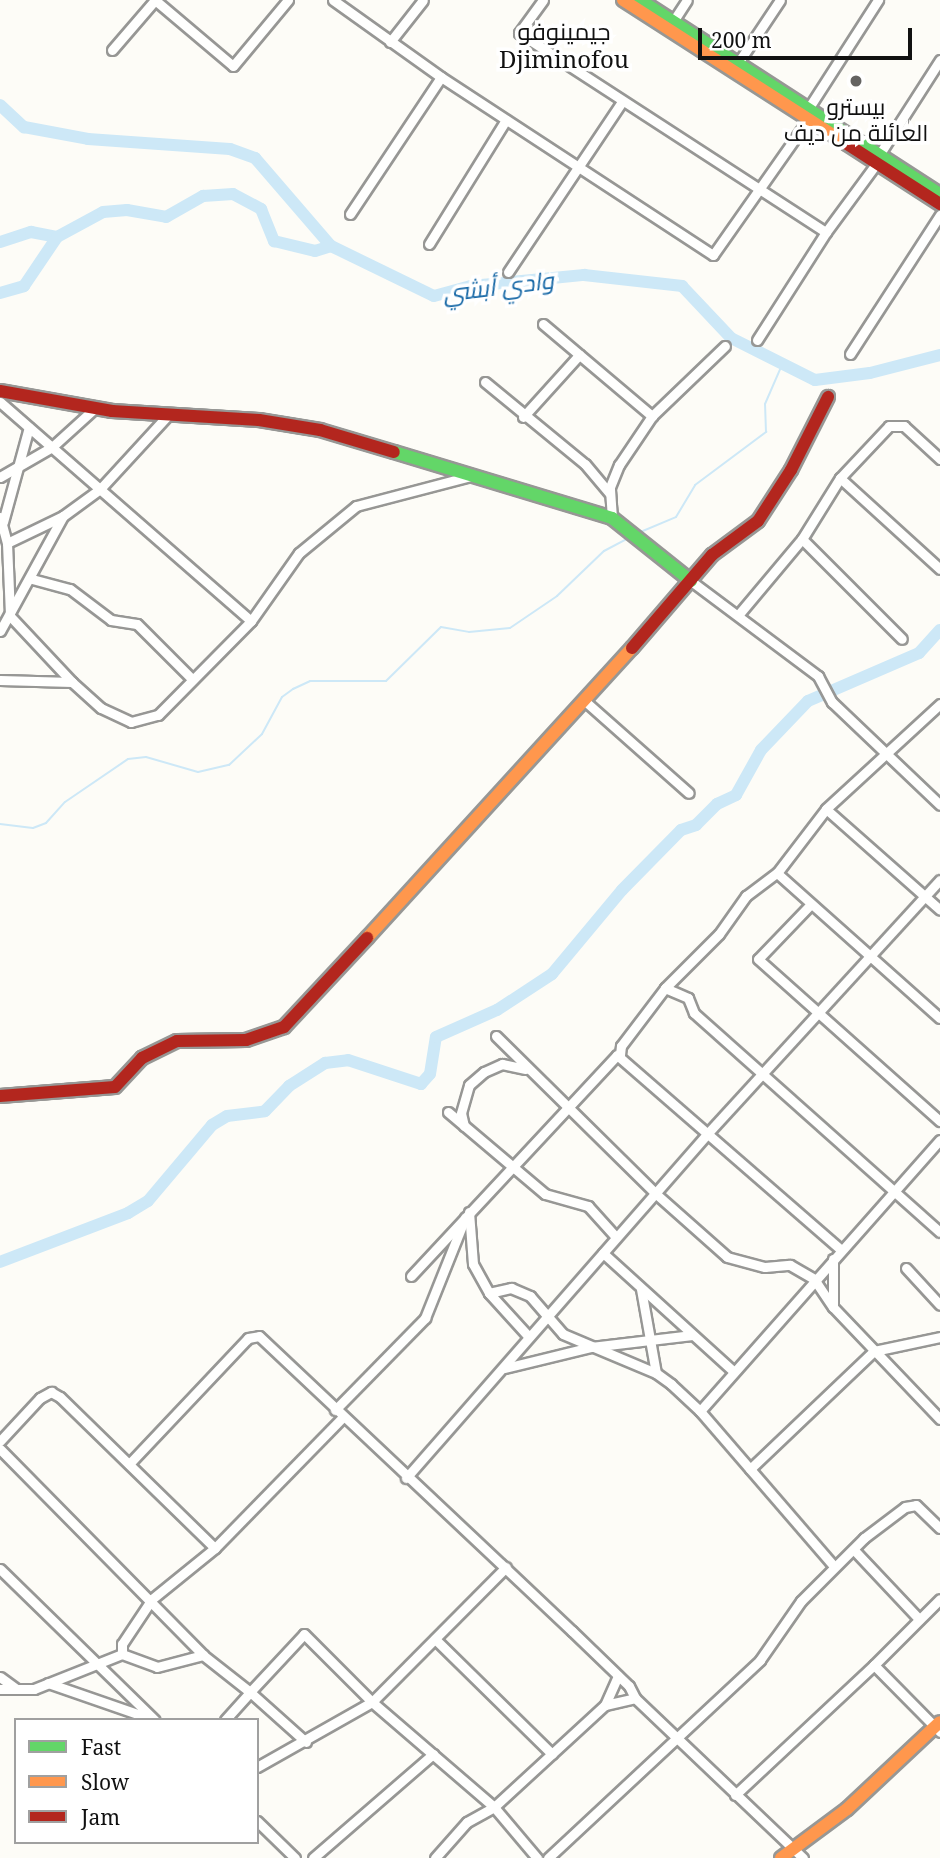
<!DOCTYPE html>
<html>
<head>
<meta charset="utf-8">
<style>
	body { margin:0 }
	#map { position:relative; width:940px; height:1858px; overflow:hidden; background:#fdfcf7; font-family:"Noto Serif",Cairo,serif }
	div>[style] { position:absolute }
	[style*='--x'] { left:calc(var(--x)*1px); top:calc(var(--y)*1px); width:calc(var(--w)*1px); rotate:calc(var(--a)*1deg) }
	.stream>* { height:2px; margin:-1px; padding:0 1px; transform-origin:1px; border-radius:1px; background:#cde8f7 }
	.river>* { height:12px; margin:-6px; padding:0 6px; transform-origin:6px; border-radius:6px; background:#cde8f7 }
	.roads { filter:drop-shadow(2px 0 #979795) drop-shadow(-2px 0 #979795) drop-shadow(0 2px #979795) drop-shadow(0 -2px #979795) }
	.street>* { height:9px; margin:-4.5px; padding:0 4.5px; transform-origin:4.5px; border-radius:4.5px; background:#fffffe }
	.fast>* { height:12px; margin:-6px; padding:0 6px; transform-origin:6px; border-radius:6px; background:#63d668 }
	.slow>* { height:12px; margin:-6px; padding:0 6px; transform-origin:6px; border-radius:6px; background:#ff974d }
	.jam>* { height:12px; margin:-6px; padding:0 6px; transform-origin:6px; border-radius:6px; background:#b3261e }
	.dots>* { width:19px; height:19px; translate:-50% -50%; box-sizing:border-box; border:4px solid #fff; border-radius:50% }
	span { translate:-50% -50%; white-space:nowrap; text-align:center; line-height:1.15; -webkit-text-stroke:7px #fff; paint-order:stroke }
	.poi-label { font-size:23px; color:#111 }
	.neighbourhood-label { font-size:24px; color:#111 }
	.water-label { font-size:24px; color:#1768a6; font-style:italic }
	.legend { position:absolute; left:14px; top:1718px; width:245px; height:126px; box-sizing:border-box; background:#fff; border:2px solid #a0a0a0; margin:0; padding:9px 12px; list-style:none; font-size:21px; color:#111 }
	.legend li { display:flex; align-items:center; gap:14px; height:35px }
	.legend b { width:35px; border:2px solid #a0a0a0 }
	.scale { position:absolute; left:698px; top:28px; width:214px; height:32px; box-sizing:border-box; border:4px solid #111; border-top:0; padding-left:9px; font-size:21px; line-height:24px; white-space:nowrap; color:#111; -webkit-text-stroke:5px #fff; paint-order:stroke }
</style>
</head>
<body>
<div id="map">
	<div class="stream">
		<i style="--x:638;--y:533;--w:41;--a:-22.8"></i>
		<i style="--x:676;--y:517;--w:37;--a:-59"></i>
		<i style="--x:695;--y:485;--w:89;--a:-36.7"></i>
		<i style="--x:766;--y:432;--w:28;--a:-92"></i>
		<i style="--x:765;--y:404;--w:40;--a:-66.6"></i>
		<i style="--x:0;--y:824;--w:33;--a:7"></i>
		<i style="--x:33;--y:828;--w:14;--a:-21"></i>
		<i style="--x:46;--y:823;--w:28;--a:-48"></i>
		<i style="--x:65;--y:802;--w:76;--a:-34.3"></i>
		<i style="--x:128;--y:759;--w:18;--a:-6"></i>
		<i style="--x:146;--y:757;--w:54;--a:16.1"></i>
		<i style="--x:198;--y:772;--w:32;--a:-13"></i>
		<i style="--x:229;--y:765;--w:45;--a:-43.2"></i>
		<i style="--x:262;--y:734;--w:42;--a:-61.6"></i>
		<i style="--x:282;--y:697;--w:14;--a:-36"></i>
		<i style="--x:293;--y:689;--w:19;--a:-25"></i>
		<i style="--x:310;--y:681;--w:76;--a:0"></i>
		<i style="--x:386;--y:681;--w:77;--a:-44.5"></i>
		<i style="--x:441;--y:627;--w:28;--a:10"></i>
		<i style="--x:469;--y:632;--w:41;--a:-5.6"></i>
		<i style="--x:510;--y:628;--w:57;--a:-34.2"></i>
		<i style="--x:557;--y:596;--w:65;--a:-43.8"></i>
		<i style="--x:604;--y:551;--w:26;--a:-28"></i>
	</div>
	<div class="river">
		<i style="--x:0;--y:105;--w:33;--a:43"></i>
		<i style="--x:24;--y:127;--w:65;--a:10.6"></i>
		<i style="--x:88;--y:139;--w:142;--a:4"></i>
		<i style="--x:230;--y:149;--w:27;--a:20"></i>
		<i style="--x:255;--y:158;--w:116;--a:49.2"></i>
		<i style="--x:331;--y:246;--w:114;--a:25.9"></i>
		<i style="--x:434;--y:296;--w:38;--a:-15"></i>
		<i style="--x:471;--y:286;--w:114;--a:-5.6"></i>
		<i style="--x:584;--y:275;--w:99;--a:6.4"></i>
		<i style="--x:682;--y:286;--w:71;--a:46.7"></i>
		<i style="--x:731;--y:338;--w:94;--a:26.6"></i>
		<i style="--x:815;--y:380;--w:55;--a:-7.3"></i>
		<i style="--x:870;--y:373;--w:72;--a:-14.4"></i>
		<i style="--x:0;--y:242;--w:33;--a:-18"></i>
		<i style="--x:31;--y:232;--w:26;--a:11"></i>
		<i style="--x:0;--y:293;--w:25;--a:-16"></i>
		<i style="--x:24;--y:286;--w:59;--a:-56"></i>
		<i style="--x:57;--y:237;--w:52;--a:-28.5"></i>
		<i style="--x:103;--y:212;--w:24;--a:-5"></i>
		<i style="--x:127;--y:210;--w:40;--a:10"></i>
		<i style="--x:166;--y:217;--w:43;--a:-29.6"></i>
		<i style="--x:203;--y:196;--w:30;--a:-4"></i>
		<i style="--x:233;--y:194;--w:32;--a:28"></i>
		<i style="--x:261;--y:209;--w:35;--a:68"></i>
		<i style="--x:274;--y:241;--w:42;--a:13.7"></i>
		<i style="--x:315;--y:251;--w:17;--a:-17"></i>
		<i style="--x:0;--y:1262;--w:137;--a:-20.9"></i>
		<i style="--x:128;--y:1213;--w:23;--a:-31"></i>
		<i style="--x:148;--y:1201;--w:99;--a:-49.9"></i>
		<i style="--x:212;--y:1125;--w:17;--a:-31"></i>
		<i style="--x:227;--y:1116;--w:38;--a:-7"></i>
		<i style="--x:265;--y:1111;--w:35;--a:-46"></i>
		<i style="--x:289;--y:1086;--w:43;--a:-32.6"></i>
		<i style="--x:325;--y:1063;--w:23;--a:-7"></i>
		<i style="--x:348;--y:1060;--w:77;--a:18.2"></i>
		<i style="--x:421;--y:1084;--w:13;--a:-48"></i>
		<i style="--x:430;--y:1074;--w:37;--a:-81"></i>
		<i style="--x:436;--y:1037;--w:67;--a:-23.9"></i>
		<i style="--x:497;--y:1010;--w:66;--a:-33.2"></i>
		<i style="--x:552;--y:974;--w:109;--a:-50.2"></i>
		<i style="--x:622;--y:890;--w:84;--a:-45.5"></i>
		<i style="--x:681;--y:830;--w:16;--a:-18"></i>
		<i style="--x:696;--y:825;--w:30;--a:-45"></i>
		<i style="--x:717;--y:804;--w:21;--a:-25"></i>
		<i style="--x:736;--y:795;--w:51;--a:-60.9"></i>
		<i style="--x:761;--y:750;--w:68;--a:-46.2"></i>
		<i style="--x:808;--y:701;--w:121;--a:-23.4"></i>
		<i style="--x:919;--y:653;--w:31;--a:-48"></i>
	</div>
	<div class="roads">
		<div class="street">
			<i style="--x:155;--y:0;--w:102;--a:40.2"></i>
			<i style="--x:233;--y:66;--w:86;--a:-50.2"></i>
			<i style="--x:333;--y:0;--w:133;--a:35.5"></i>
			<i style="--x:543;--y:0;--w:41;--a:126"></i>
			<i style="--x:519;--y:33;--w:366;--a:33"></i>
			<i style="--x:672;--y:23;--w:27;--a:-57"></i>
			<i style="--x:390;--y:42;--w:53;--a:-51.8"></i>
			<i style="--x:112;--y:50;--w:66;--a:-49.3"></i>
			<i style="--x:736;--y:66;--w:79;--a:-56.3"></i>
			<i style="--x:808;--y:109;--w:130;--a:-57.3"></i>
			<i style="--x:879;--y:155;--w:113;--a:-57.3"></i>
			<i style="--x:350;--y:214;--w:164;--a:-56.4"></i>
			<i style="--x:441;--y:77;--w:325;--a:33.2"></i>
			<i style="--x:713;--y:255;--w:165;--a:-54.9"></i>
			<i style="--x:429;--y:244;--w:146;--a:-58.2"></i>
			<i style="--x:508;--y:272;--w:203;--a:-56.2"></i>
			<i style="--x:543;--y:324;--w:143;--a:40.2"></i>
			<i style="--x:757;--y:340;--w:128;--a:-57.4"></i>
			<i style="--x:826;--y:232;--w:84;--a:-53.7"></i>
			<i style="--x:850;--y:354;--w:166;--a:-57.1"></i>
			<i style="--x:485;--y:382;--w:129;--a:39.4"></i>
			<i style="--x:585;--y:464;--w:38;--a:50"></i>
			<i style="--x:0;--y:402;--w:333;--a:41.1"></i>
			<i style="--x:523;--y:417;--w:84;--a:-47.9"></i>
			<i style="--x:0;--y:477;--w:60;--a:-30"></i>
			<i style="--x:52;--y:447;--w:58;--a:-42.2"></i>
			<i style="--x:840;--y:478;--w:135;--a:42.3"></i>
			<i style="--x:0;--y:517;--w:27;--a:75"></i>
			<i style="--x:7;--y:543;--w:73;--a:87.6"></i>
			<i style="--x:10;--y:616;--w:91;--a:46.8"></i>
			<i style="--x:612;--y:518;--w:31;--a:-94"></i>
			<i style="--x:610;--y:487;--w:24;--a:-68"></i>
			<i style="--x:619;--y:465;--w:59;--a:-56"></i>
			<i style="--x:652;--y:416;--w:101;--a:-43.8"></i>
			<i style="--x:3;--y:522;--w:98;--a:-74.7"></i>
			<i style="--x:802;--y:539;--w:141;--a:45"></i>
			<i style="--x:7;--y:543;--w:62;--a:-25.7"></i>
			<i style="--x:63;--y:516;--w:46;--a:-36.1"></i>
			<i style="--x:100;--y:489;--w:100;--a:-47.4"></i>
			<i style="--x:32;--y:579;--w:39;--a:15"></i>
			<i style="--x:70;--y:589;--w:51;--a:37.1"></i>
			<i style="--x:111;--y:620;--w:26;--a:9"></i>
			<i style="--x:137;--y:624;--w:78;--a:45"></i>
			<i style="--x:691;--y:581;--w:159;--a:36.8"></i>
			<i style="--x:818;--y:676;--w:30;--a:62"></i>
			<i style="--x:832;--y:702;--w:149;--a:43.6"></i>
			<i style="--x:739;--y:614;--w:98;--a:-50"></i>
			<i style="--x:802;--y:539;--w:72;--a:-58.1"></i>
			<i style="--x:840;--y:478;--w:71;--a:-46.7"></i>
			<i style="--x:889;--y:426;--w:15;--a:0"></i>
			<i style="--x:904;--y:426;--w:49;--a:42.5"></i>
			<i style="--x:0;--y:631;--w:131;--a:-61.3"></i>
			<i style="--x:0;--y:680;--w:72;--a:1.6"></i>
			<i style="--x:72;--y:682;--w:39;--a:42"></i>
			<i style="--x:101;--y:708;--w:33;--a:25"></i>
			<i style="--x:131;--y:722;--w:28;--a:-15"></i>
			<i style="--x:158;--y:715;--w:132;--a:-45.3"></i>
			<i style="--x:251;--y:621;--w:83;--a:-54.8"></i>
			<i style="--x:299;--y:553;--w:74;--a:-39.5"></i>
			<i style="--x:356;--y:506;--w:118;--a:-14.7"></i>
			<i style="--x:586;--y:702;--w:137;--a:41.5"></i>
			<i style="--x:940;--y:704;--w:155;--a:137.4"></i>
			<i style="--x:826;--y:809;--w:81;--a:127.4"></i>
			<i style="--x:777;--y:873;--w:218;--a:41.7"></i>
			<i style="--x:826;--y:809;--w:152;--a:41.5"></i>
			<i style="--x:811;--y:904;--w:76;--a:133.9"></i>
			<i style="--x:758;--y:959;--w:244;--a:41.7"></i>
			<i style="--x:665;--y:988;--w:25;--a:23"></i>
			<i style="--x:688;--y:998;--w:16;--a:68"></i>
			<i style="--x:694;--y:1013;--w:329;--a:41.7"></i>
			<i style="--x:496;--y:1036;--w:223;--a:44.6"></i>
			<i style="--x:655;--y:1193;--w:96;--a:41.6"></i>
			<i style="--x:727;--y:1257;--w:39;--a:15"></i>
			<i style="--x:765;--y:1267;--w:25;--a:-5"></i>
			<i style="--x:790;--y:1265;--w:28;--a:30"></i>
			<i style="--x:814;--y:1279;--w:34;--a:56"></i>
			<i style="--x:833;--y:1307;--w:155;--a:46.3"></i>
			<i style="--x:620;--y:1055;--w:9;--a:-84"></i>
			<i style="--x:621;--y:1046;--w:73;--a:-52.8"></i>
			<i style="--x:665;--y:988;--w:76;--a:-45"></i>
			<i style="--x:719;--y:934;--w:47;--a:-54.6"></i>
			<i style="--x:746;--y:896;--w:39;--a:-37"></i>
			<i style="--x:448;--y:1112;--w:127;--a:40.2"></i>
			<i style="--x:545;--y:1194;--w:45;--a:15.6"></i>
			<i style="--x:588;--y:1206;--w:42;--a:47.9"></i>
			<i style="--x:464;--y:1126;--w:13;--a:-103"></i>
			<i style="--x:461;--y:1113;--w:29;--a:-74"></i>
			<i style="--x:469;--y:1085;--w:20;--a:-41"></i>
			<i style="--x:484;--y:1072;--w:20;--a:-24"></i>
			<i style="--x:502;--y:1064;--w:24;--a:12"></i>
			<i style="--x:469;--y:1212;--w:52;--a:85.6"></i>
			<i style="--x:473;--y:1264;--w:33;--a:61"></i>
			<i style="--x:489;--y:1293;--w:59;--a:47.7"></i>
			<i style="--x:603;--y:1253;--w:176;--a:42.2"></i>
			<i style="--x:833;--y:1259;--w:46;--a:90"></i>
			<i style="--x:906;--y:1268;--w:50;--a:47.4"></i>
			<i style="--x:411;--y:1276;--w:302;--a:-47"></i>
			<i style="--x:617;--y:1055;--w:297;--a:41"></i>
			<i style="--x:641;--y:1289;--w:85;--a:79.9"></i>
			<i style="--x:489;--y:1293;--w:23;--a:-13"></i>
			<i style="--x:511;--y:1288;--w:21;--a:23"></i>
			<i style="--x:530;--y:1296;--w:50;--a:49"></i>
			<i style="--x:563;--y:1334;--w:101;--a:22.8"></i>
			<i style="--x:656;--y:1373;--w:19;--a:36"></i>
			<i style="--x:671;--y:1384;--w:40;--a:43"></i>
			<i style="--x:700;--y:1411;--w:205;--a:49.2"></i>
			<i style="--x:505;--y:1368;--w:89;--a:-13.7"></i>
			<i style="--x:591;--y:1347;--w:102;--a:-6.8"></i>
			<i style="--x:335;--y:1410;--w:129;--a:-45.6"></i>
			<i style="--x:425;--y:1318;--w:108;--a:-68.2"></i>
			<i style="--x:700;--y:1411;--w:362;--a:-48.5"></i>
			<i style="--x:0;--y:1441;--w:59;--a:-47.1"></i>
			<i style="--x:40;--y:1398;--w:13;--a:-29"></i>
			<i style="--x:51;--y:1392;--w:10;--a:29"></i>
			<i style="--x:60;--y:1397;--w:216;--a:44.3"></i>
			<i style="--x:0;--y:1449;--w:289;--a:45.4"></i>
			<i style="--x:129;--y:1464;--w:173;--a:-46.6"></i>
			<i style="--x:248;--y:1338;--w:11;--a:-10"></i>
			<i style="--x:259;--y:1336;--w:430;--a:43.3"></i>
			<i style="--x:572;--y:1631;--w:79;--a:44"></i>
			<i style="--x:629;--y:1686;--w:13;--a:63"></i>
			<i style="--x:635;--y:1698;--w:232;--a:43.6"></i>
			<i style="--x:750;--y:1469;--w:171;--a:-43.6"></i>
			<i style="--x:874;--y:1351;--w:67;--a:-12"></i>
			<i style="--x:406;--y:1478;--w:459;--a:-48.8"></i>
			<i style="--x:708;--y:1133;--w:343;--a:-47.5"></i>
			<i style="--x:854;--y:1550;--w:95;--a:46.7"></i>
			<i style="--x:0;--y:1569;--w:216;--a:44.3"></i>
			<i style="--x:435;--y:1639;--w:164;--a:44.5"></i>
			<i style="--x:122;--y:1654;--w:10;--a:-90"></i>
			<i style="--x:122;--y:1644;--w:54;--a:-56.3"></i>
			<i style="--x:152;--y:1599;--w:81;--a:-39"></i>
			<i style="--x:215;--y:1548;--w:183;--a:-45.7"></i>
			<i style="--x:874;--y:1665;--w:93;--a:-45"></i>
			<i style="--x:0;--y:1677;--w:19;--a:36"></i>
			<i style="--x:48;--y:1683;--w:110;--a:19.1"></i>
			<i style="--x:0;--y:1689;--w:34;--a:0"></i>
			<i style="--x:34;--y:1689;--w:95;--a:-21.7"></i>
			<i style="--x:122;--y:1654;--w:37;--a:20"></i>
			<i style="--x:157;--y:1667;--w:48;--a:-14.6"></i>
			<i style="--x:203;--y:1655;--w:60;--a:38.2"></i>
			<i style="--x:250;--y:1692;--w:79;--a:-47"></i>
			<i style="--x:304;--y:1634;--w:96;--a:45"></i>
			<i style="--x:372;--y:1702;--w:161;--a:40.7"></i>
			<i style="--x:494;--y:1807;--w:67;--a:49.9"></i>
			<i style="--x:605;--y:1705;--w:31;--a:-13"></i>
			<i style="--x:225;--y:1720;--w:38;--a:-48"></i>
			<i style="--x:250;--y:1692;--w:75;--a:41.8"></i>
			<i style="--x:257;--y:1767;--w:132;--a:-29.5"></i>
			<i style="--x:372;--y:1702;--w:190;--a:-45.2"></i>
			<i style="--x:735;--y:1795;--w:190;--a:-43.1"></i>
			<i style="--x:874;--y:1665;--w:94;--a:45.4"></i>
			<i style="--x:257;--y:1821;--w:53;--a:44.2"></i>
			<i style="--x:313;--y:1858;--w:159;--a:-40.9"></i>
			<i style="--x:435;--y:1858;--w:48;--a:-48.4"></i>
			<i style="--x:467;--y:1822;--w:31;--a:-29"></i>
			<i style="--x:494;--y:1807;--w:151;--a:-42.6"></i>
			<i style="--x:605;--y:1705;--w:32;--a:-66"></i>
			<i style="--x:548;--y:1858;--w:290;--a:-43"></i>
			<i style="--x:760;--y:1660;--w:72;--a:-55.2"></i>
			<i style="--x:801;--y:1601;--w:89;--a:-45"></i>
			<i style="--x:864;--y:1538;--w:51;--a:-37.1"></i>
			<i style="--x:905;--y:1507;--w:11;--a:-10"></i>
			<i style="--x:916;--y:1505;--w:33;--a:44"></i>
		</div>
		<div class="fast">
			<i style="--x:640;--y:0;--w:357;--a:32.9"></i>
			<i style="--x:394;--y:452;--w:228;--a:16.8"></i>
			<i style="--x:612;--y:518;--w:101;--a:38.6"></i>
		</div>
		<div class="slow">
			<i style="--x:623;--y:0;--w:266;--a:32.7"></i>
			<i style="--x:367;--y:938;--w:393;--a:-47.6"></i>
			<i style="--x:781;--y:1858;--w:82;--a:-36.6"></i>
			<i style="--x:847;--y:1809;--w:127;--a:-43.1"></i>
		</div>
		<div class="jam">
			<i style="--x:847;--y:144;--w:111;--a:32.8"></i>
			<i style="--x:0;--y:391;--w:114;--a:10.1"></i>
			<i style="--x:112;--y:411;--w:147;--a:3.5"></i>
			<i style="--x:259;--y:420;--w:62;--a:9.3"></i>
			<i style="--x:320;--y:430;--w:77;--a:16.6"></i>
			<i style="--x:632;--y:648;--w:123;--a:-49.3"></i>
			<i style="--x:712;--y:555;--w:57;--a:-36.5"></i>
			<i style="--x:758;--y:521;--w:61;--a:-57.1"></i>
			<i style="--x:791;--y:470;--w:82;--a:-63.1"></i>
			<i style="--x:0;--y:1096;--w:115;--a:-4.5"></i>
			<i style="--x:115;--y:1087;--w:40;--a:-47"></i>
			<i style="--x:142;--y:1058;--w:39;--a:-26"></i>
			<i style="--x:177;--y:1041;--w:69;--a:-0.8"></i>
			<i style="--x:246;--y:1040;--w:40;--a:-18.9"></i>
			<i style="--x:284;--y:1027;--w:122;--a:-47"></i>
		</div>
	</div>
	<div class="dots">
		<i style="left:856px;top:81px;background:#646362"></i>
	</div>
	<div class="poi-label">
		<span style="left:856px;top:119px">بيسترو<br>العائلة من ديف</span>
	</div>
	<div class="neighbourhood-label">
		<span style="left:564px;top:45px">جيمينوفو<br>Djiminofou</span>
	</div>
	<div class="water-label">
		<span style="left:498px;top:286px;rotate:-7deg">وادي أبشي</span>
	</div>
	<ul class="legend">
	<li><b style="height:9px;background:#63d668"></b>Fast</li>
	<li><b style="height:9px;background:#ff974d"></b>Slow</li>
	<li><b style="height:9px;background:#b3261e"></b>Jam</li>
	</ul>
	<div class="scale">200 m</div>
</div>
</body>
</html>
